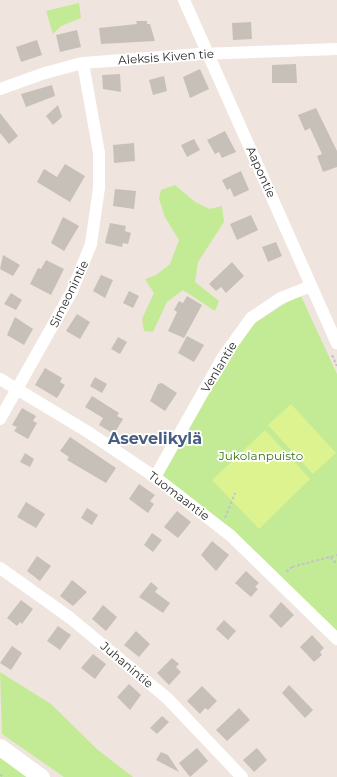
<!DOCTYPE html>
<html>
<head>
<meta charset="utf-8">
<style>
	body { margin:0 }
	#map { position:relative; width:337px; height:777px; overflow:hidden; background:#efe4de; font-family:Montserrat,sans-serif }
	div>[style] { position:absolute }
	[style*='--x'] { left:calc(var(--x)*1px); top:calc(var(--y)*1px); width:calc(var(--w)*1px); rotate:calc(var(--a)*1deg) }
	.green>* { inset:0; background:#c3eb95 }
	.pitch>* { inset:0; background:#dcf390 }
	.building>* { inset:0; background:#c7c0b9 }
	.path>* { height:2px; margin-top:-1px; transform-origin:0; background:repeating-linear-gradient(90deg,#c4c4c4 0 3px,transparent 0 5px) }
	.street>* { height:12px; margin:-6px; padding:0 6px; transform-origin:6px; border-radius:6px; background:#fff }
	.secondary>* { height:17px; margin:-8.5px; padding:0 8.5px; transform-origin:8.5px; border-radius:8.5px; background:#fff }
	span { translate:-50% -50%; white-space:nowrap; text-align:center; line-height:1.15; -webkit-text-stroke:3.5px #fff; paint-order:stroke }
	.street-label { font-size:12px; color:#2c2c2c }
	.park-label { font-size:12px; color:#397313 }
	.district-label { font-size:16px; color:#475d82; font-weight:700 }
</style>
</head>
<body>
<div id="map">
	<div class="green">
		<i style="clip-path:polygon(79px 3px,81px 18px,61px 26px,53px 34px,46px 11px)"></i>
		<i style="clip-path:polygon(175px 185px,195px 202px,210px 209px,222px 206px,224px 222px,198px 262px,195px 282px,219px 301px,215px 311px,183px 290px,167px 302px,153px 332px,144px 331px,142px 319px,154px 293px,145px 279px,156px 275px,170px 264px,179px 240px,165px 217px,159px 199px,161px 190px)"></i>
		<i style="clip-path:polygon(300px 294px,337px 374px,337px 632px,162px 477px,226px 361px,255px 323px)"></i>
		<i style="clip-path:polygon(0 672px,51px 704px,98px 750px,133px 777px,64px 777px,2px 734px)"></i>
		<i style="clip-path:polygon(0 757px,28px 777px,0 777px)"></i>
	</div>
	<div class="pitch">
		<i style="clip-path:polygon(291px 404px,336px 453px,313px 474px,268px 425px)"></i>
		<i style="clip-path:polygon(265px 430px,310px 479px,259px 529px,212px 480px)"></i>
	</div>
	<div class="building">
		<i style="clip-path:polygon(136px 21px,147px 21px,147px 24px,150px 24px,155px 41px,101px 44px,99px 28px,137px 24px)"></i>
		<i style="clip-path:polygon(251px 22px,252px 39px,233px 40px,232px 23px)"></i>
		<i style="clip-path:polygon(77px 30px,81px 47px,60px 52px,56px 35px)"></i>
		<i style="clip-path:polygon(37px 40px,42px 55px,21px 62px,16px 47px)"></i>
		<i style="clip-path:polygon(296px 64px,297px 83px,272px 83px,272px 65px)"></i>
		<i style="clip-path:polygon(200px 69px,209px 89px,190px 98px,183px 77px)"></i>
		<i style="clip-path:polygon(120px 74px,121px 92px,103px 89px,102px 75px)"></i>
		<i style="clip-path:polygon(164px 76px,167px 91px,153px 95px,149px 80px)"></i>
		<i style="clip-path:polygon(52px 85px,55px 96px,26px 107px,21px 94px)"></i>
		<i style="clip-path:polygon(58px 105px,62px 117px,53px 125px,46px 116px)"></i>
		<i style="clip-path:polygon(316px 108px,337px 151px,337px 167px,323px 172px,317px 156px,322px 154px,310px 128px,305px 131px,298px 115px)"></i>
		<i style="clip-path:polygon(0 113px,18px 136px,9px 144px,0 133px)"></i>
		<i style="clip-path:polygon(225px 131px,236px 152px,222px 158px,219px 152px,215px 154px,207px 140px)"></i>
		<i style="clip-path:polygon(194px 139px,200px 150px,187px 157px,181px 145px)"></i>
		<i style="clip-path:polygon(134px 143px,135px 161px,114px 163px,113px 145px)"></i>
		<i style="clip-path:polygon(65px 164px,85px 176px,70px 202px,37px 182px,44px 169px,57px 177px)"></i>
		<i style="clip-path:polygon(241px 171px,249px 190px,234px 197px,230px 188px,227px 190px,222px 180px)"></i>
		<i style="clip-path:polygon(115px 189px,136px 191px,134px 209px,113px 206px)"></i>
		<i style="clip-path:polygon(251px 215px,258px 230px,237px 240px,230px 224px)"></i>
		<i style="clip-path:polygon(63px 217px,79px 226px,64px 251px,51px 243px)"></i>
		<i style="clip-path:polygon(110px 223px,126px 226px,125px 231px,131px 233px,128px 244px,123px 243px,122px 247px,105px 243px)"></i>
		<i style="clip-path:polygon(276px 242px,282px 256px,268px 262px,262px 247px)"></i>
		<i style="clip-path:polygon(3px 255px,20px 265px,13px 276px,0 269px)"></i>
		<i style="clip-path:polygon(46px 260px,64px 269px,51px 295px,30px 284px,38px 268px,41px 269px)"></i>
		<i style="clip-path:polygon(232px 262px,244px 276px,226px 293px,221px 287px,216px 291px,209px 284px)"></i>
		<i style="clip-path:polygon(101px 275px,113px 280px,105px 298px,93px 291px)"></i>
		<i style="clip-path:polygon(129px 291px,139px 296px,133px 308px,123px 303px)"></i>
		<i style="clip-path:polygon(11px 293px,22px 300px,16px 310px,4px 304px)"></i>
		<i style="clip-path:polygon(187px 296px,202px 305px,184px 338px,168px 331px,177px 312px,174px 310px,179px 301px,183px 303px)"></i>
		<i style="clip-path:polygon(77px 314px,90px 322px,80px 339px,66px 331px)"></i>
		<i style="clip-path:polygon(15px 317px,33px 329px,24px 345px,7px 335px)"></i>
		<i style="clip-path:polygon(187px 336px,204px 345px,194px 362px,178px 353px)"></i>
		<i style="clip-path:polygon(118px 337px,127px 342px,120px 354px,111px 349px)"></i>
		<i style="clip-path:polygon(45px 368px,62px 378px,60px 382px,65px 385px,57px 398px,35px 385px)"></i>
		<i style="clip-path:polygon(95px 377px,107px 384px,102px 393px,90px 386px)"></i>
		<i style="clip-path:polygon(162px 383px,177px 393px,165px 411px,150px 401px,158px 384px)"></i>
		<i style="clip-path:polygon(92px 396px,119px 413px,117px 416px,123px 419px,114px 434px,99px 425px,103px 418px,85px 407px)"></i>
		<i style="clip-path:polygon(22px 408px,36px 416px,33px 421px,37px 423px,28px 439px,14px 431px,17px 427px,12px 425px)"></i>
		<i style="clip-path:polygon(70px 437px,116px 468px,106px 483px,67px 460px,69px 457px,60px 451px)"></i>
		<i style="clip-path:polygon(25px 453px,34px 459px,30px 467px,20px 462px)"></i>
		<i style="clip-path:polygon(139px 484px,155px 495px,150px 501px,154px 504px,148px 513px,129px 499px)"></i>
		<i style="clip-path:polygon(26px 502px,45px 514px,36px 528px,17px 517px)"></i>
		<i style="clip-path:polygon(87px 508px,98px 515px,92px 525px,81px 518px)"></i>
		<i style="clip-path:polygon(177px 511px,191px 522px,178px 538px,164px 527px)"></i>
		<i style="clip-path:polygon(152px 533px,162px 540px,153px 552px,144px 545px)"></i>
		<i style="clip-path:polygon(212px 541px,229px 555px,216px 571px,201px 555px)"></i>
		<i style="clip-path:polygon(37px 556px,51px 566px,40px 581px,27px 571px)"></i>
		<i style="clip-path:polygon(246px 571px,259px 583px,255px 587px,258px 589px,251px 597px,235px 583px)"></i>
		<i style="clip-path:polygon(72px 580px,87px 592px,73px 606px,60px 596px)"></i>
		<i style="clip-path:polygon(151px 582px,158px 588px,155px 592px,170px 603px,163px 613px,139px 597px)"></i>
		<i style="clip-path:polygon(21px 600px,33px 609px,22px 624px,20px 622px,17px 626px,7px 618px)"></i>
		<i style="clip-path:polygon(281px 602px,294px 615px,281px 628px,269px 616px)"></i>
		<i style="clip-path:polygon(103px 605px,117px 617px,106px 631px,92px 619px)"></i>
		<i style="clip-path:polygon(224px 620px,236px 631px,228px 640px,216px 629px)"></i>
		<i style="clip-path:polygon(58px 626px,71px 635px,60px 650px,47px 641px)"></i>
		<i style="clip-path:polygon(136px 631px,150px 644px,139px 657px,124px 645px)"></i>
		<i style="clip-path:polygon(312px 635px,324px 648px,320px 652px,322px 655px,314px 662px,300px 647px)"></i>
		<i style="clip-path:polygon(12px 646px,22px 653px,11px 670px,0 663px)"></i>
		<i style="clip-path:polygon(93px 654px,106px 664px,95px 679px,81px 668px)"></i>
		<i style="clip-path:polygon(172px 658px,179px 664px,176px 667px,181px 672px,169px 685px,157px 673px)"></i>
		<i style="clip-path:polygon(129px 684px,141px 695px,130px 710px,117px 697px)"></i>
		<i style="clip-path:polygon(289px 685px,313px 710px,305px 718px,282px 693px)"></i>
		<i style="clip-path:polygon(202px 686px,217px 701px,208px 710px,205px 708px,200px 714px,187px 701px)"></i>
		<i style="clip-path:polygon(239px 708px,250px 720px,227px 741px,216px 730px)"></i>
		<i style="clip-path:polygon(162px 716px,169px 722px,157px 734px,150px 728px)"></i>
		<i style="clip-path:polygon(197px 748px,208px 761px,190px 777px,179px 763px)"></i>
		<i style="clip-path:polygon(257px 748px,267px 760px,254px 772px,243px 760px)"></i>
		<i style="clip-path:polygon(161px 752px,168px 755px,179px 772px,156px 760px)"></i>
	</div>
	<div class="path">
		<i style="--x:332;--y:355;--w:12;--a:66"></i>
		<i style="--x:225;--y:518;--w:27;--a:-68"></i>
		<i style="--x:330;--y:557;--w:10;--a:45"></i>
		<i style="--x:286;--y:572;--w:8;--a:-40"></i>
		<i style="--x:292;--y:567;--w:47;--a:-14.9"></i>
		<i style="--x:0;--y:774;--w:4;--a:45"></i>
	</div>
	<div class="street">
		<i style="--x:184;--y:0;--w:376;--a:66"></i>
		<i style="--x:0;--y:89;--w:48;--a:-19.6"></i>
		<i style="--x:45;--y:73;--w:39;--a:-15"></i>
		<i style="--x:83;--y:63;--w:117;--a:-4.4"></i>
		<i style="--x:200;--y:54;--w:137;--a:-2.1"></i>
		<i style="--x:0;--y:379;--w:103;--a:31.1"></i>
		<i style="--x:88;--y:432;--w:81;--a:33.9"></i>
		<i style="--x:155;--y:477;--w:96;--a:37.8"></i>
		<i style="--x:231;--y:536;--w:148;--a:44.2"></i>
		<i style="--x:0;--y:419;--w:147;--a:-60.6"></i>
		<i style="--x:72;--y:291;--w:51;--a:-68"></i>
		<i style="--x:91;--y:244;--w:57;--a:-81.9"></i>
		<i style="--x:99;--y:188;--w:35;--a:-90"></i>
		<i style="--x:99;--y:153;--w:91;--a:-100.1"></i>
		<i style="--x:155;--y:477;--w:138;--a:-60.5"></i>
		<i style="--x:223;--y:357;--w:48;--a:-54.3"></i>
		<i style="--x:251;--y:318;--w:36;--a:-34"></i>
		<i style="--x:281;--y:298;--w:32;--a:-22"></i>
		<i style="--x:0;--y:568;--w:85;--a:35.4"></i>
		<i style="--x:69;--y:617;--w:127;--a:39.6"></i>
		<i style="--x:167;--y:698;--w:109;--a:46.5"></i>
	</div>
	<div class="secondary">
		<i style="--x:0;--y:747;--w:51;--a:36.2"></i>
	</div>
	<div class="street-label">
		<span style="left:166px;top:57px;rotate:-4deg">Aleksis Kiven tie</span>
		<span style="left:261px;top:172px;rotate:66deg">Aapontie</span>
		<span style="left:69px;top:294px;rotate:-64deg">Simeonintie</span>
		<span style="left:219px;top:367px;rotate:-59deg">Venlantie</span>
		<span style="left:179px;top:496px;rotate:37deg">Tuomaantie</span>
		<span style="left:127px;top:665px;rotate:40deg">Juhanintie</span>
	</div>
	<div class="park-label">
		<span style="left:261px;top:456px">Jukolanpuisto</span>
	</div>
	<div class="district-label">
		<span style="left:155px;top:439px">Asevelikylä</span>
	</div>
</div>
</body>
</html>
